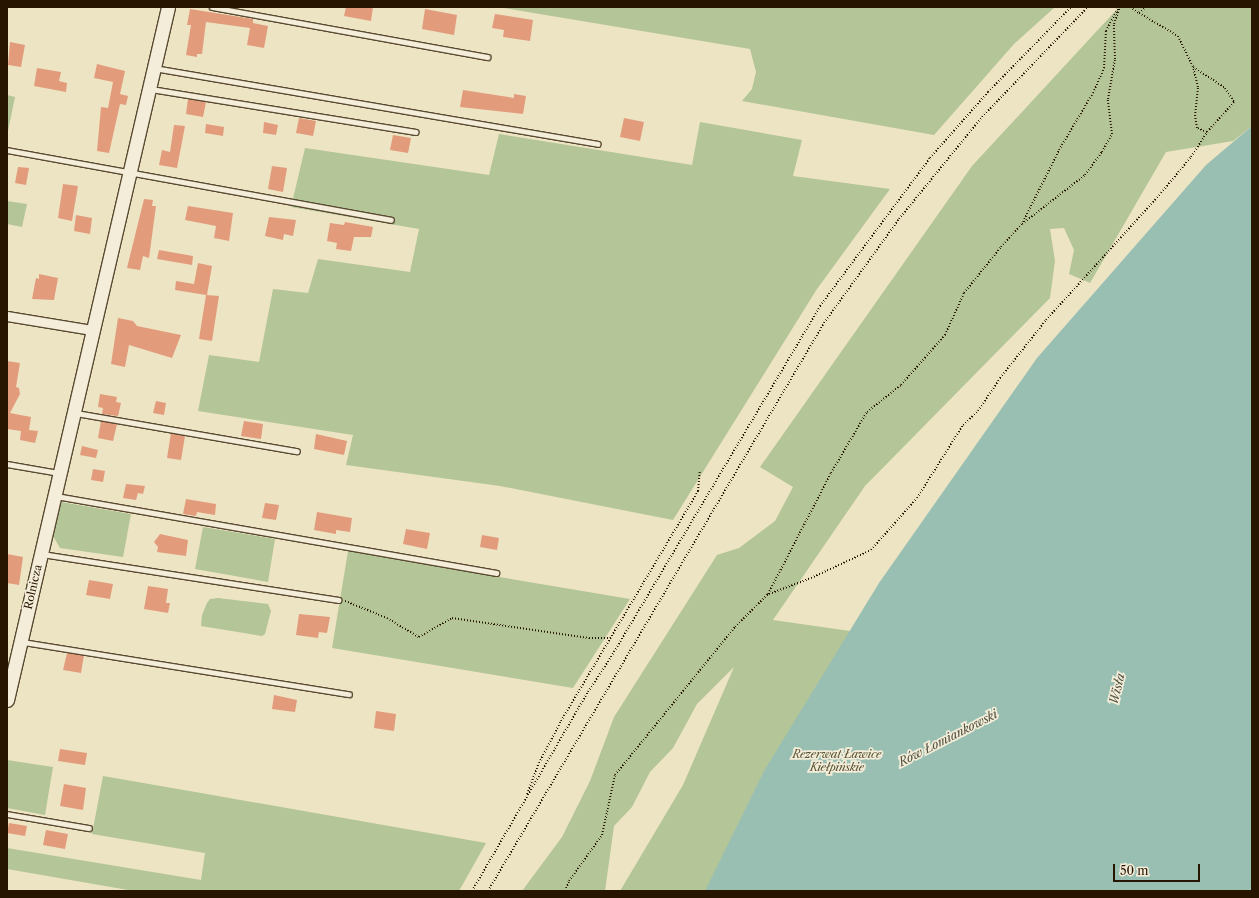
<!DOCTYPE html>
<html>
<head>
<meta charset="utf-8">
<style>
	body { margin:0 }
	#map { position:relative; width:1259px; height:898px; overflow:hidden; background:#ede4c4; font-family:"Libre Caslon Text",serif }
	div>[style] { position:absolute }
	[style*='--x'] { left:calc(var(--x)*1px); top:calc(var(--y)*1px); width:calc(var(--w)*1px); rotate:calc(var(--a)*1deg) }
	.green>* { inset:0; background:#b4c597 }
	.water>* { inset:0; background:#99bfb3 }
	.building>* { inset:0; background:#e29c7c }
	.path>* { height:2px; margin-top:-1px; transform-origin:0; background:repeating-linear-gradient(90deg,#281500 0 1px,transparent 0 3px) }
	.roads { filter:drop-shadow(1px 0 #594931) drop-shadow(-1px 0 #594931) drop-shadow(0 1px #594931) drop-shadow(0 -1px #594931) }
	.lane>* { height:4.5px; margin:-2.25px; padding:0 2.25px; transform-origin:2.25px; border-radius:2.25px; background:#f3edd9 }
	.street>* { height:9px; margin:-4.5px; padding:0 4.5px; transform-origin:4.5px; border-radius:4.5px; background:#f3edd9 }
	.secondary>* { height:13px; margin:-6.5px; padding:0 6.5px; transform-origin:6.5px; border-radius:6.5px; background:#f3edd9 }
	span { translate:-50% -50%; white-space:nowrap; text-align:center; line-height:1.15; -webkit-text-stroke:3.5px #f3edd9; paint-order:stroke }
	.street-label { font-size:11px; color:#281500 }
	.park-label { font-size:11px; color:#595335; font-style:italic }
	.water-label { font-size:12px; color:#50503f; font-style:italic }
	.frame { position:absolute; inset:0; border:8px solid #281500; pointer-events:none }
	.scale { position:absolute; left:1113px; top:864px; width:87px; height:18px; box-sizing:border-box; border:2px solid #281500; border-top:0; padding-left:5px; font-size:12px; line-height:14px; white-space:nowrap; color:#281500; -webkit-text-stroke:3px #f3edd9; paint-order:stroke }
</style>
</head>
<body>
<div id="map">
	<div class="green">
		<i style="clip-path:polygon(498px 7px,1055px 7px,1014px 44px,934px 135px,742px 101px,752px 89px,756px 72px,750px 49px)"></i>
		<i style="clip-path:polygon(1119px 7px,1252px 7px,1252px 126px,1233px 141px,1166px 152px,1090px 283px,1069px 274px,1074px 250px,1064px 228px,1050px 229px,1055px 261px,1050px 298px,865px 486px,773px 620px,1194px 680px,1252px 891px,620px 891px,683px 785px,734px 667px,697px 704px,673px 748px,650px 772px,632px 807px,614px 826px,605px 891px,522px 891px,562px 837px,590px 781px,614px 717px,717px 555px,739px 548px,775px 521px,793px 487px,760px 467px,972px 166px)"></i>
		<i style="clip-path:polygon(7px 95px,15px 97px,7px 136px)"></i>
		<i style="clip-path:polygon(700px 122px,802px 140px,793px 176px,890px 189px,817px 289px,673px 520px,500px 486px,346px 465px,353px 435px,198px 411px,209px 355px,259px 362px,273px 289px,308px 293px,318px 259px,410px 272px,419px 229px,291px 207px,305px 148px,489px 175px,499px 134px,692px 165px)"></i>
		<i style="clip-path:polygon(7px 201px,27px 204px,22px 227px,7px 224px)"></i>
		<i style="clip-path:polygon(61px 502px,131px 514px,123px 557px,60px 548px,53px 536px)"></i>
		<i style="clip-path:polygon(203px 527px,275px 539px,268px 582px,195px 569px)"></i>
		<i style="clip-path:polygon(348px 551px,470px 572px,630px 599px,573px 688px,332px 648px)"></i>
		<i style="clip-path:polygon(218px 598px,268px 604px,271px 611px,265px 634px,262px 636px,201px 626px,202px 615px,207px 603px,210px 599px)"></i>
		<i style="clip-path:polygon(7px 760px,53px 767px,45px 815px,7px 808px)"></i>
		<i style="clip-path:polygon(103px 776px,201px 793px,486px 843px,459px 891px,134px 891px,7px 869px,7px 848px,201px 880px,205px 853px,92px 834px)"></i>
	</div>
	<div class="water">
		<i style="clip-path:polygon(1252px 126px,1252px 891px,705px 891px,764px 771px,879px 583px,1037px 358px,1206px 165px)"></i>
	</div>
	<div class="building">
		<i style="clip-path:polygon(346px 7px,373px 7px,371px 21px,344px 16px)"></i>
		<i style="clip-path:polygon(190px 9px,253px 19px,253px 23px,268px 26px,264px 48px,247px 45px,250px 28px,206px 22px,202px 54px,197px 54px,197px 57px,186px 55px,191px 25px,187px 25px)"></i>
		<i style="clip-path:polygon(425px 9px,457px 15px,454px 35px,422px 29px)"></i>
		<i style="clip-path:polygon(495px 14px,533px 20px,530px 41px,503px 37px,504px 30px,492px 28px)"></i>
		<i style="clip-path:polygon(10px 42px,25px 45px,21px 67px,8px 65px)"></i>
		<i style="clip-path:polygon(97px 64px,125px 71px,120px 94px,128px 96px,126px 105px,120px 104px,109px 153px,97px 151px,101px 107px,108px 108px,113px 82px,94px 78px)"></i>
		<i style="clip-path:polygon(37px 68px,61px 72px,59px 81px,67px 83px,66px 92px,34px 86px)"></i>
		<i style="clip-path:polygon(463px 90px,514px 98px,514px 94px,526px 96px,523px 114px,460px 107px)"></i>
		<i style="clip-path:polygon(188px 99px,206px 102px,203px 117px,186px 114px)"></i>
		<i style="clip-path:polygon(299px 118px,316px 121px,313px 136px,296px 133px)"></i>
		<i style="clip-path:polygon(624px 118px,644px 122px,640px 141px,620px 137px)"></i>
		<i style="clip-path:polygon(264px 122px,278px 125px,276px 135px,263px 133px)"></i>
		<i style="clip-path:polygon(206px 124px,224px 127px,223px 136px,205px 133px)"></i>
		<i style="clip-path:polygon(174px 125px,185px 126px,177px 168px,159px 165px,162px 150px,170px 152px)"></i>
		<i style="clip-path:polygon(393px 135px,411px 138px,408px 153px,390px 150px)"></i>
		<i style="clip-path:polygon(272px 166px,287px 168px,283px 192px,268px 189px)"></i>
		<i style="clip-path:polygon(18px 167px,29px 168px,26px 185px,15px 183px)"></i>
		<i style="clip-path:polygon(63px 184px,78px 186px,72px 221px,58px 218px)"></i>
		<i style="clip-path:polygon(144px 199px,153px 200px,152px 206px,156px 206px,149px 258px,143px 256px,140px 270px,127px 268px)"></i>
		<i style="clip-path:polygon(188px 206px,233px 213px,229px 241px,214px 238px,216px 226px,185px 220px)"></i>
		<i style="clip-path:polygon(76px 215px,92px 218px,90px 234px,74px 231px)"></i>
		<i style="clip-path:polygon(269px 217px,296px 220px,293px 236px,284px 234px,283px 240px,265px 236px)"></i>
		<i style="clip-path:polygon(345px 222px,373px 227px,371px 237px,354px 237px,351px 251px,336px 249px,337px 243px,327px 241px,330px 223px,344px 225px)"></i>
		<i style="clip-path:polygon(159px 250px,193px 256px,192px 265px,157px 259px)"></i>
		<i style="clip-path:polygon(198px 263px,212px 266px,207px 295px,219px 296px,212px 341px,199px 339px,206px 295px,175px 290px,176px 281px,194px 284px)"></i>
		<i style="clip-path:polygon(39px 274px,58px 278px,54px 300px,32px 299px,36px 278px,39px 279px)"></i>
		<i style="clip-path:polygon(118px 318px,133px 321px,137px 326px,181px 335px,172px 358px,129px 345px,125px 367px,111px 364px)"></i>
		<i style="clip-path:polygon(7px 361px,20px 363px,16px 387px,19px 388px,20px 394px,10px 413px,31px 417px,29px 430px,38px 431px,35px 443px,20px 440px,21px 431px,7px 429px)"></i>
		<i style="clip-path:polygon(100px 394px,117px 397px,116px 402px,121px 403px,118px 416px,102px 414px,103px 408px,98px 407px)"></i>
		<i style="clip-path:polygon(156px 401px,166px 403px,164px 415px,153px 413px)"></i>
		<i style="clip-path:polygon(101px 421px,117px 424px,113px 441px,98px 438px)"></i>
		<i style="clip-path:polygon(244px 421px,263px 424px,261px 439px,241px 436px)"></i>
		<i style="clip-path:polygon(171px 433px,185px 436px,181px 460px,167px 458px)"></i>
		<i style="clip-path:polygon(316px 434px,347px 441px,344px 455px,314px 449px)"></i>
		<i style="clip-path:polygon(82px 446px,98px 450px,96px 458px,80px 455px)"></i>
		<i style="clip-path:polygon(93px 469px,105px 471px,103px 482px,91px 480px)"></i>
		<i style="clip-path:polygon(126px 484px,145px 486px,143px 494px,138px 493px,136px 500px,123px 498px)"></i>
		<i style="clip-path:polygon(186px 499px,216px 504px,215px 515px,197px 512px,196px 516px,183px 514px)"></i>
		<i style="clip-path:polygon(265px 503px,279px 505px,276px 520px,262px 518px)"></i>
		<i style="clip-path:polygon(317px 512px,352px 518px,350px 532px,336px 530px,336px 534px,314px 530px)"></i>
		<i style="clip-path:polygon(406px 529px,430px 533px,427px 549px,403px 544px)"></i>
		<i style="clip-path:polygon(160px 534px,188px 540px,186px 556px,157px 552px,158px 547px,154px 542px)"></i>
		<i style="clip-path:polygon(482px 535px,499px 538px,497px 550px,480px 547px)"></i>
		<i style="clip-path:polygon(7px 554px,23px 557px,19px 585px,7px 583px)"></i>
		<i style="clip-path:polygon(89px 580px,113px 584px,110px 599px,86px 595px)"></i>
		<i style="clip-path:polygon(148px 586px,168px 589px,166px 603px,170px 603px,168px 613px,144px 609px)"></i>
		<i style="clip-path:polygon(299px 614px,330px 617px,327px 633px,319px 632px,318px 638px,296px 635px)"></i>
		<i style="clip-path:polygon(67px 653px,84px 655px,81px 673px,63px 670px)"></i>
		<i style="clip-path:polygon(274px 695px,297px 700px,295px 712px,272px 709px)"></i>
		<i style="clip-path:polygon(376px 711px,396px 714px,394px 731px,374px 728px)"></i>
		<i style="clip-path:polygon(60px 749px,87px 753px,85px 765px,58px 761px)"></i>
		<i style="clip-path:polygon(64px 784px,86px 788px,83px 810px,60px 806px)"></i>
		<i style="clip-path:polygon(9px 823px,27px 826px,25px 836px,7px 833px)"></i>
		<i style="clip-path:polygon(46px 830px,68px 834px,65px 849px,43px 845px)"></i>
	</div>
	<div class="path">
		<i style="--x:1130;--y:7;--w:11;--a:34"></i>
		<i style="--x:1139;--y:13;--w:9;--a:-41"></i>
		<i style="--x:1139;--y:13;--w:45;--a:30.5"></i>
		<i style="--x:1178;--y:36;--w:34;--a:64"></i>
		<i style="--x:1193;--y:67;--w:38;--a:33"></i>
		<i style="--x:1225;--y:88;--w:17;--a:57"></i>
		<i style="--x:1234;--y:102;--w:40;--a:132"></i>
		<i style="--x:1207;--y:132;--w:11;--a:-158"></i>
		<i style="--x:1197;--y:128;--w:12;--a:-99"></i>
		<i style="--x:1195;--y:116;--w:29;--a:-84"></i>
		<i style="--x:1198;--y:87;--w:21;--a:-104"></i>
		<i style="--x:1023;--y:222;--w:80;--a:-63.4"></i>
		<i style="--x:1059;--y:150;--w:66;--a:-59.2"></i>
		<i style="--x:1093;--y:93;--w:27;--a:-66"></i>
		<i style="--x:1104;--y:68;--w:37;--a:-87"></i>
		<i style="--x:1106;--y:31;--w:26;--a:-62"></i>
		<i style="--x:769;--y:594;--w:45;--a:-20.9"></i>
		<i style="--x:811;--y:578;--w:66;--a:-25"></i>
		<i style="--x:871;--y:550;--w:69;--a:-48.5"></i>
		<i style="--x:917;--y:498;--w:86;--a:-57.8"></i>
		<i style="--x:963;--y:425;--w:21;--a:-43"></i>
		<i style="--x:978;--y:411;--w:40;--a:-56"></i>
		<i style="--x:1000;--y:378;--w:74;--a:-51.6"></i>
		<i style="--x:1046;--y:320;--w:171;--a:-47.8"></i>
		<i style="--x:1161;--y:193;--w:47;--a:-50.2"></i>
		<i style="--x:1191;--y:157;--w:30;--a:-57"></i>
		<i style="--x:345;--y:601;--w:45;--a:22"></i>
		<i style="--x:387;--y:618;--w:37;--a:31"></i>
		<i style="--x:419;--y:637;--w:38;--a:-30"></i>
		<i style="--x:452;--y:618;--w:138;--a:8.3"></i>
		<i style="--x:589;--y:638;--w:24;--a:0"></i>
		<i style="--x:527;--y:794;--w:33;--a:-69"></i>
		<i style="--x:539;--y:763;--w:47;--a:-62.4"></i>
		<i style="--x:561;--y:721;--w:268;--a:-59.2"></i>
		<i style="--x:698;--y:491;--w:21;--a:-85"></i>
		<i style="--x:472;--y:891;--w:230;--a:-59.8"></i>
		<i style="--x:588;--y:692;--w:42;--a:-56.7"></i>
		<i style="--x:611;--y:657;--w:409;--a:-59.2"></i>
		<i style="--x:820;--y:306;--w:184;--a:-53.4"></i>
		<i style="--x:930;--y:158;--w:88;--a:-48.7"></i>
		<i style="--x:988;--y:92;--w:119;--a:-45.7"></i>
		<i style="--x:488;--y:891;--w:660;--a:-59.39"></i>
		<i style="--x:824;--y:323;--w:128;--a:-54.2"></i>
		<i style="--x:899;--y:219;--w:132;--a:-50.9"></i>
		<i style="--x:982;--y:117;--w:153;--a:-46.1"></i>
		<i style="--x:565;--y:891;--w:11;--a:-68"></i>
		<i style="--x:569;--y:881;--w:57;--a:-54.3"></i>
		<i style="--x:602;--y:835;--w:61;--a:-77.8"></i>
		<i style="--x:615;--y:775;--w:191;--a:-51"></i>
		<i style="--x:735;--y:627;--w:47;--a:-45"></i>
		<i style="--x:768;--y:594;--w:136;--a:-62.5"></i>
		<i style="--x:831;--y:473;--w:71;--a:-59.5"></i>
		<i style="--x:867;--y:412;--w:43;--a:-38.5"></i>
		<i style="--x:901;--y:385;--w:67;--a:-48.7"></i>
		<i style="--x:945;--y:335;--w:46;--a:-65.7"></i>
		<i style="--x:964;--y:293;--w:59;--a:-51.2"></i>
		<i style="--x:1001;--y:247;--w:31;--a:-48"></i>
		<i style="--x:1022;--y:224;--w:80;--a:-37.9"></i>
		<i style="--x:1085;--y:175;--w:29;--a:-54"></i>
		<i style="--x:1102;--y:152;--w:21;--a:-61"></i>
		<i style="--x:1112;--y:134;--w:35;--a:-97"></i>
		<i style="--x:1108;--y:99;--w:41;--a:-80.1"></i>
		<i style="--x:1115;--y:59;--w:35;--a:-92"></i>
		<i style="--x:1114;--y:24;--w:18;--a:-71"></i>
	</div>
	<div class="roads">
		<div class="lane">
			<i style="--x:212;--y:7;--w:280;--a:10.3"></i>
			<i style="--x:154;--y:68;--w:450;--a:9.7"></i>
			<i style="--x:151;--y:89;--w:268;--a:9.2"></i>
			<i style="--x:7;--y:150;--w:390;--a:10.3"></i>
			<i style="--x:76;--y:413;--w:224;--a:9.8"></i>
			<i style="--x:7;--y:464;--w:53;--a:9.8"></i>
			<i style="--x:56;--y:496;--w:447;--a:9.9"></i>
			<i style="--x:42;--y:554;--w:300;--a:8.8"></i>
			<i style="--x:23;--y:642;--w:330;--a:9.1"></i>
			<i style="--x:7;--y:814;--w:83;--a:9.7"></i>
		</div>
		<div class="street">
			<i style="--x:7;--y:316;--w:86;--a:9.4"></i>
		</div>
		<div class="secondary">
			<i style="--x:7;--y:700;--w:711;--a:-76.92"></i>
		</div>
	</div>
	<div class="street-label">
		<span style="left:33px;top:587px;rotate:-77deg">Rolnicza</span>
	</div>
	<div class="park-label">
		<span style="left:837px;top:761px">Rezerwat Ławice<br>Kiełpińskie</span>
	</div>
	<div class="water-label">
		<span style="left:1117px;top:689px;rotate:-76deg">Wisła</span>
		<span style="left:948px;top:738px;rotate:-27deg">Rów Łomiankowski</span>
	</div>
	<div class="frame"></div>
	<div class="scale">50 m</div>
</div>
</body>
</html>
